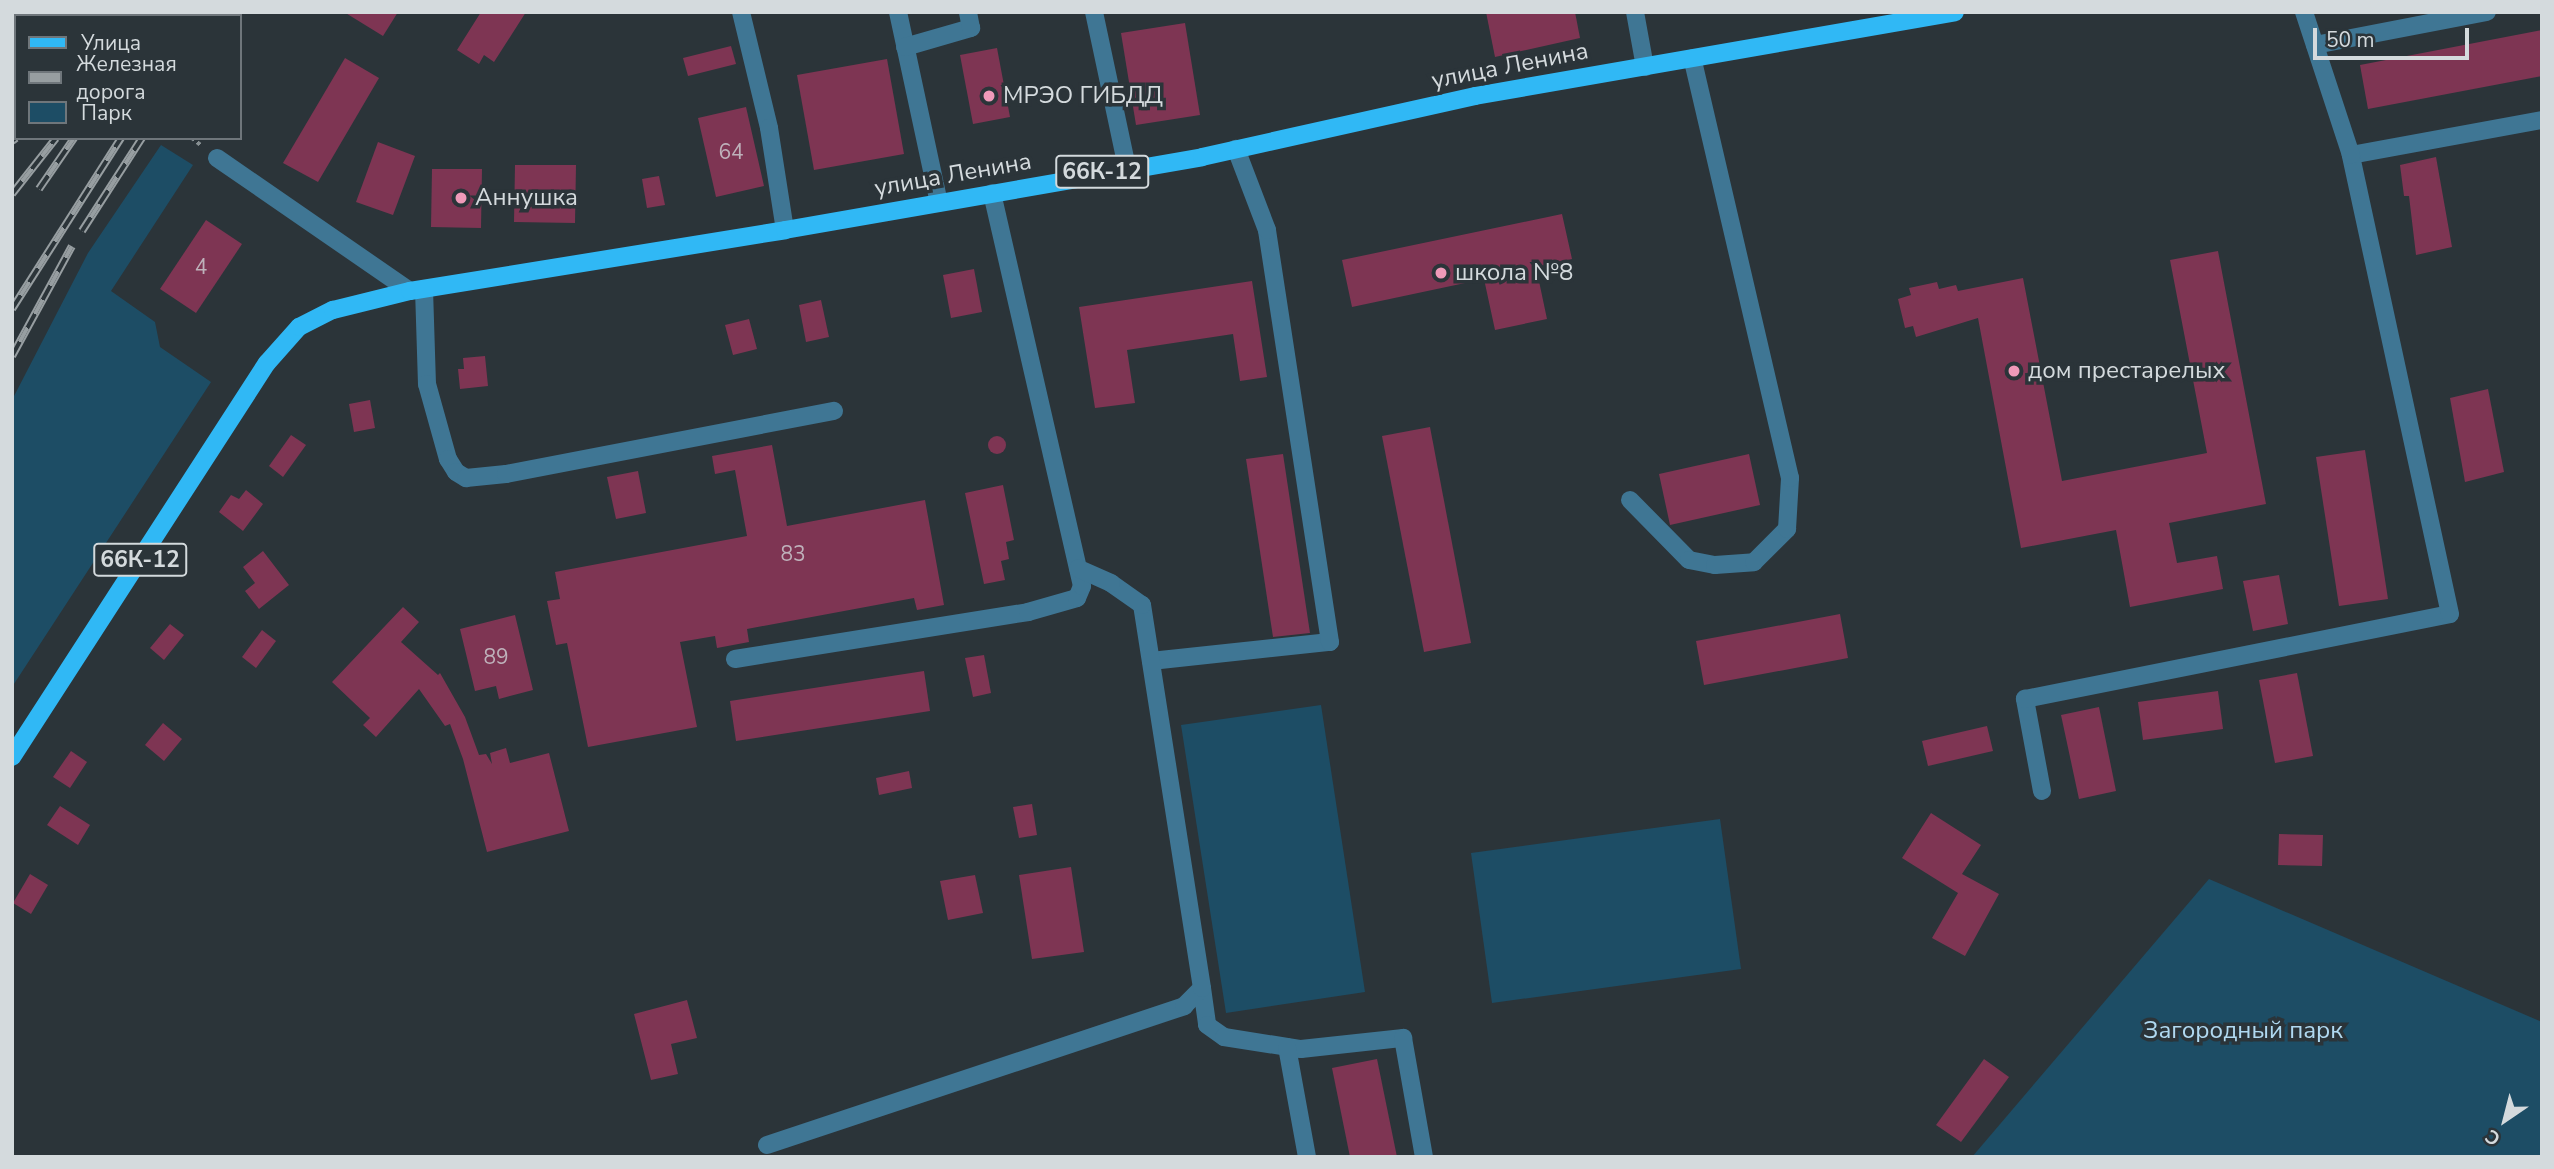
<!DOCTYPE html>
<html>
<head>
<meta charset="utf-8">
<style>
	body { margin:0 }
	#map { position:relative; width:2554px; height:1169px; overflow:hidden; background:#2b3439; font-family:"Nunito Sans",sans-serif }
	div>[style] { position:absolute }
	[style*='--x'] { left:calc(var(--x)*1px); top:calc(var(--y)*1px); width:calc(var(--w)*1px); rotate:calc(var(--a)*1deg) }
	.green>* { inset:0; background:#1d4d65 }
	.building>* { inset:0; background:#7e3553 }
	.round { border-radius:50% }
	.path>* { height:3.5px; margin-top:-1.75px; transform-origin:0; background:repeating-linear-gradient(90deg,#868e91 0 3.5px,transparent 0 7px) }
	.minor>* { height:18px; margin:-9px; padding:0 9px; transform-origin:9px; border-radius:9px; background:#3f7694 }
	.major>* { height:18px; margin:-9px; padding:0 9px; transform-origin:9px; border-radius:9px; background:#30b8f5 }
	.rail>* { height:8px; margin-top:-4px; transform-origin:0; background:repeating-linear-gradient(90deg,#2b3439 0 16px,#979ea1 0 32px); box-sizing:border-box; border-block:2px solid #979ea1 }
	.dots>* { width:19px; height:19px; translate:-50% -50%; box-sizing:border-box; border:4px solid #2b3439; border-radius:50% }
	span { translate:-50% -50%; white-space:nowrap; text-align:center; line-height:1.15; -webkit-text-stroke:7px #2b3439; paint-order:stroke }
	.number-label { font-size:21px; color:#beb1ba }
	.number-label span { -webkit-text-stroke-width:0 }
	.shield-label span { padding:2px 5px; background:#2b3439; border:2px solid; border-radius:5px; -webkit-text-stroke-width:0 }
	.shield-label { font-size:23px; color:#d4dadd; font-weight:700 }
	.street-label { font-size:24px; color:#d4dadd }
	.poi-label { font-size:24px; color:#d4dadd }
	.left { translate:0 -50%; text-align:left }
	.park-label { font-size:24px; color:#b0d9f1 }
	.frame { position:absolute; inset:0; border:14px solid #d4dadd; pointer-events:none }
	.legend { position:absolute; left:14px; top:14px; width:228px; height:126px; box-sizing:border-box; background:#2b3439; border:2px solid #6f767b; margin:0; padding:9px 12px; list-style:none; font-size:21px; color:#d4dadd }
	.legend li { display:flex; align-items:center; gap:14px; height:35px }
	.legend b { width:35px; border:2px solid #6f767b }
	.north { position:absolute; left:2470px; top:1085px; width:70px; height:70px; -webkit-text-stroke:5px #2b3439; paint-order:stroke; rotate:215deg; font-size:19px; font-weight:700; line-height:28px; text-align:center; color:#d4dadd }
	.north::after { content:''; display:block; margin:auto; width:24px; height:32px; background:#d4dadd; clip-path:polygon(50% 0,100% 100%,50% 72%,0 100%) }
	.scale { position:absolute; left:2313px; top:28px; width:156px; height:32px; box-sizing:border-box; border:4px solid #d4dadd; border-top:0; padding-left:9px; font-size:21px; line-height:24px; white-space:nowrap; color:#d4dadd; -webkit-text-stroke:5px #2b3439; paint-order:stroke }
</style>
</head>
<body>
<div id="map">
	<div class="green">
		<i style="clip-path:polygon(161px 145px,193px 165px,111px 291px,155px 322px,160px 347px,211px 382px,12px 687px,12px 400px,88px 253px)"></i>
		<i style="clip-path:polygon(1321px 705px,1365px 992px,1226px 1013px,1181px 725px)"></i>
		<i style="clip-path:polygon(1720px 819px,1741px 969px,1492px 1003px,1471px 853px)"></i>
		<i style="clip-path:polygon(2209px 879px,2542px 1022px,2542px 1157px,1972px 1157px)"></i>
	</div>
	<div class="building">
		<i style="clip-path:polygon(344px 12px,398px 12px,383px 36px)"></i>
		<i style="clip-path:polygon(481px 12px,526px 12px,494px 62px,484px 55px,479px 64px,457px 50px)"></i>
		<i style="clip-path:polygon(1486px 12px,1575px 12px,1580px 38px,1495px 57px)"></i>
		<i style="clip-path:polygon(1185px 23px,1200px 115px,1136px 125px,1121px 33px)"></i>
		<i style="clip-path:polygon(2542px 30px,2542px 76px,2368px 109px,2360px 65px)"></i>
		<i style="clip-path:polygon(731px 46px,736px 64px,688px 76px,683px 58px)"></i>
		<i style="clip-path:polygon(997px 48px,1010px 117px,973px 124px,960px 55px)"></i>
		<i style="clip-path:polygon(345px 58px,379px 78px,318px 182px,283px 163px)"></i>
		<i style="clip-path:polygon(887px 59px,904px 154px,814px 170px,797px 75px)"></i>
		<i style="clip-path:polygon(746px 107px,764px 186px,716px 197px,698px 118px)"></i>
		<i style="clip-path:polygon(378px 142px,415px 156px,393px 215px,356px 202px)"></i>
		<i style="clip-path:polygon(2436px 157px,2452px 247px,2416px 255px,2409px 196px,2404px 196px,2400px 165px)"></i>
		<i style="clip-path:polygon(515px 165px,576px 165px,575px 223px,514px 222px)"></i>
		<i style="clip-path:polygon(432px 169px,482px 169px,481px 228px,431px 227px)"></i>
		<i style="clip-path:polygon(659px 176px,665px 205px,647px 208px,642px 179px)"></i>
		<i style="clip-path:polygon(1562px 214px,1572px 259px,1536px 267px,1547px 319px,1495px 330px,1484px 279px,1352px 307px,1342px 260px)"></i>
		<i style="clip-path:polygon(206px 220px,242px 244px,196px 313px,160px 289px)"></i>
		<i style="clip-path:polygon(2218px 251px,2266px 504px,2169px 523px,2177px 563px,2217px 556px,2223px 589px,2130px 607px,2116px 530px,2021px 548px,1978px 318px,1916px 337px,1913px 326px,1905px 328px,1898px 299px,1911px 295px,1909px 288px,1937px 282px,1939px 289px,1956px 285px,1958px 291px,2023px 278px,2062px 481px,2207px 453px,2170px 260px)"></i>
		<i style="clip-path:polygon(974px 269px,982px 312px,951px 318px,943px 275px)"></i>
		<i style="clip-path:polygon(1252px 281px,1267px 377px,1240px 381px,1233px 334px,1127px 350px,1135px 403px,1095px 408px,1079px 307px)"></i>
		<i style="clip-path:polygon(821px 300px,829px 337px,806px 342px,799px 305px)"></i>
		<i style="clip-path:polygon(749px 319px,757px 349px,733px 355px,725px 325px)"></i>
		<i style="clip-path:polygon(485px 356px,488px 386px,460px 389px,458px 369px,464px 369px,463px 358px)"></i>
		<i style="clip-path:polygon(2488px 389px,2504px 472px,2465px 482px,2450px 398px)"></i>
		<i style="clip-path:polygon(370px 400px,375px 428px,354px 432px,349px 404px)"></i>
		<i style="clip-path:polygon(1430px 427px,1471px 643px,1424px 652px,1382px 436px)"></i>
		<i style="clip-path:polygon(291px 435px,306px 445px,283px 477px,269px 466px)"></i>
		<i class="round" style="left:988px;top:436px;width:18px;height:18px"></i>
		<i style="clip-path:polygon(772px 445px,787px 526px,925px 500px,944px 605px,917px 610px,914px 598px,747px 629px,749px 642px,717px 648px,715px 636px,680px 642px,697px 727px,588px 747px,567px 643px,556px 645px,547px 601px,560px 599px,555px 572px,747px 536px,735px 470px,715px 474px,712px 456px)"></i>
		<i style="clip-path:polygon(2365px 450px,2388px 599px,2339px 606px,2316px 457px)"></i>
		<i style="clip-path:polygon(1283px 454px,1310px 633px,1273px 637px,1246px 459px)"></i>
		<i style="clip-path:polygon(1749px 454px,1760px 505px,1670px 525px,1659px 474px)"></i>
		<i style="clip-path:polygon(638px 471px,646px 513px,616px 519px,607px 477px)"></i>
		<i style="clip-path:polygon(1003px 485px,1014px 540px,1006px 542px,1009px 559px,1001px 561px,1005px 580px,984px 584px,965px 493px)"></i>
		<i style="clip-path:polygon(246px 490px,263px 504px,243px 531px,219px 512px,231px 495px,239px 499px)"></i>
		<i style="clip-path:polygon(263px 551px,289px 585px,259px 609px,245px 591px,255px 583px,243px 567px)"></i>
		<i style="clip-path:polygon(2279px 575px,2288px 624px,2253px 631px,2243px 581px)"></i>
		<i style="clip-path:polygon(403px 607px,419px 622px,401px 642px,438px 675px,440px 673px,465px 717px,479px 755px,486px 754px,492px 764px,490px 753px,506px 748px,510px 763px,549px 753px,569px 831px,487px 852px,463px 759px,450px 724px,445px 726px,419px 689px,376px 737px,363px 725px,370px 718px,332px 682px)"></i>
		<i style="clip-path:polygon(1840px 614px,1848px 658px,1704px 685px,1696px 641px)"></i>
		<i style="clip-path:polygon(515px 615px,533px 690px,499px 699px,496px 686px,475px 691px,460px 629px)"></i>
		<i style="clip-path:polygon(170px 624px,184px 635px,164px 660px,150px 648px)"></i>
		<i style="clip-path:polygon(262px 630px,276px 641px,256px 668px,242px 657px)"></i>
		<i style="clip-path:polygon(984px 655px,991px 693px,973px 697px,965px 658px)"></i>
		<i style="clip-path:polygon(924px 671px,930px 711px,736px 741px,730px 701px)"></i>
		<i style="clip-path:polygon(2297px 673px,2313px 756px,2275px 763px,2259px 680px)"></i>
		<i style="clip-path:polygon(2218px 691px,2223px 729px,2143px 740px,2138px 702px)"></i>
		<i style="clip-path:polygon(2099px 707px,2116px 791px,2079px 799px,2061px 715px)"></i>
		<i style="clip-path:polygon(163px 723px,182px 739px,164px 761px,145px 745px)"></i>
		<i style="clip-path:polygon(1987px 726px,1993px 751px,1928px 766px,1922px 741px)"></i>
		<i style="clip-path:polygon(71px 751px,87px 762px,70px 788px,53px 777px)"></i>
		<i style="clip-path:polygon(909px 771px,912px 788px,879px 795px,876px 778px)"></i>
		<i style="clip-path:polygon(1032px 804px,1037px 835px,1019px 838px,1013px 807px)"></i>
		<i style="clip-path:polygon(60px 806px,90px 825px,78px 845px,47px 825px)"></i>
		<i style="clip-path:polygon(1931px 813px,1981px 845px,1962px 874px,1999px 894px,1965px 956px,1932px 938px,1958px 893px,1902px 858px)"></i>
		<i style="clip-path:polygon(2279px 834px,2323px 835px,2322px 866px,2278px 865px)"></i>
		<i style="clip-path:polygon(1071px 867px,1084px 952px,1032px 959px,1019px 875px)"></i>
		<i style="clip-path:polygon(30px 874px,48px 885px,31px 914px,13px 903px)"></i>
		<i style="clip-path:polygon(975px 875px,983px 913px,948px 920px,940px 881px)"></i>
		<i style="clip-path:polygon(687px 1000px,697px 1038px,671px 1044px,678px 1074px,651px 1080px,634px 1014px)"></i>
		<i style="clip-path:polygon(1377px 1059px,1397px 1157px,1350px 1157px,1332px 1068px)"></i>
		<i style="clip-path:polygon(1984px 1059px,2009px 1077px,1961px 1142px,1936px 1125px)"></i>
	</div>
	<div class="path">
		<i style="--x:192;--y:138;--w:13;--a:39"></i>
	</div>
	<div class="minor">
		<i style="--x:741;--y:12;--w:119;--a:76.4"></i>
		<i style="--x:769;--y:128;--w:103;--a:81.1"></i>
		<i style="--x:898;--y:12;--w:195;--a:77.9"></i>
		<i style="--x:1094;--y:12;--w:158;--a:78"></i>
		<i style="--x:1635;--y:12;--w:56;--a:79.7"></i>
		<i style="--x:12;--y:26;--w:4;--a:27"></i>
		<i style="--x:2315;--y:45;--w:175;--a:-10.9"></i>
		<i style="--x:905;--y:47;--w:69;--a:-16.1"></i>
		<i style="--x:971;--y:28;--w:16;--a:-101"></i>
		<i style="--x:2351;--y:155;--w:194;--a:-10.4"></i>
		<i style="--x:217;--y:158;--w:234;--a:34.6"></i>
		<i style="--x:424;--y:289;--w:95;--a:88.2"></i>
		<i style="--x:427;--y:384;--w:78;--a:74.4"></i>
		<i style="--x:448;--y:459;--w:15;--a:58"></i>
		<i style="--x:456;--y:472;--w:12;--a:31"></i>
		<i style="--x:466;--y:478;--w:40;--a:-5.7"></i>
		<i style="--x:506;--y:474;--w:334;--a:-10.9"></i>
		<i style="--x:1630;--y:500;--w:84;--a:45.5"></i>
		<i style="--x:1689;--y:560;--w:26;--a:11"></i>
		<i style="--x:1715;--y:565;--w:39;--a:-4"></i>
		<i style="--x:1754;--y:562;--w:47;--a:-45"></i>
		<i style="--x:1787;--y:529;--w:51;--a:-86.6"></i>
		<i style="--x:1790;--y:478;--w:431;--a:-103.1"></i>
		<i style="--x:735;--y:659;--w:297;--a:-9.1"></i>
		<i style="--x:1028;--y:612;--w:51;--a:-15.9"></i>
		<i style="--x:1077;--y:598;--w:13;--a:-67"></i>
		<i style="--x:1082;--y:586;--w:403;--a:-102.9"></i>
		<i style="--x:1151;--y:661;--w:180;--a:-6.1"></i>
		<i style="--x:1330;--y:642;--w:417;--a:-98.7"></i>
		<i style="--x:1267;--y:230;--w:87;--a:-110.9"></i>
		<i style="--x:2042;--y:791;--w:94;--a:-100.5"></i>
		<i style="--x:2025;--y:699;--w:433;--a:-11.3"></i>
		<i style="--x:2450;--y:614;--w:470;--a:-102.2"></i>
		<i style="--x:2351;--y:155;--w:151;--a:-108.2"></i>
		<i style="--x:1202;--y:988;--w:37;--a:82"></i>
		<i style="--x:1207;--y:1025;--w:21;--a:35"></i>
		<i style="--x:1224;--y:1037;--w:78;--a:8.9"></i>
		<i style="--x:1301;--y:1049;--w:103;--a:-6.2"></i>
		<i style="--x:1403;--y:1038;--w:121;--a:80"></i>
		<i style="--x:1287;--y:1047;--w:112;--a:79.7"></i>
		<i style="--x:767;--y:1145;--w:440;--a:-18.4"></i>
		<i style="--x:1184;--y:1006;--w:25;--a:-45"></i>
		<i style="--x:1202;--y:988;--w:388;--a:-98.9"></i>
		<i style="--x:1142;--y:605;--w:38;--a:-145"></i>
		<i style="--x:1111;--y:583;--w:36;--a:-156"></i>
	</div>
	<div class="major">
		<i style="--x:12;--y:757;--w:469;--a:-57.1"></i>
		<i style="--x:267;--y:363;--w:48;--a:-48.4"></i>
		<i style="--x:299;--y:327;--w:38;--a:-27"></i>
		<i style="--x:333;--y:310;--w:79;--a:-13.9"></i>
		<i style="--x:410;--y:291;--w:380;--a:-9.2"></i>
		<i style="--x:785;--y:230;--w:423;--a:-9.9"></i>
		<i style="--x:1202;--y:157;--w:280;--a:-12.6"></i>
		<i style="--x:1475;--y:96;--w:487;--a:-9.9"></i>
	</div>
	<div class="rail">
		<i style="--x:138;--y:16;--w:4;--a:-63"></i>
		<i style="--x:152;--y:16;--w:5;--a:-53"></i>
		<i style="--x:201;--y:16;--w:4;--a:-63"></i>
		<i style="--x:231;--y:16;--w:5;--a:-53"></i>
		<i style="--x:12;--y:141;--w:5;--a:-37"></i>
		<i style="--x:39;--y:189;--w:62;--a:-55.5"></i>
		<i style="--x:12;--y:194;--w:71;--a:-51.8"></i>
		<i style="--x:82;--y:231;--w:111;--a:-57.2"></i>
		<i style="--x:12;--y:309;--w:203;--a:-57.5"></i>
		<i style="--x:12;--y:356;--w:125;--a:-61.4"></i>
	</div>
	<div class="dots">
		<i style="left:989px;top:96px;background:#ef9ab9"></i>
		<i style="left:461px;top:198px;background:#ef9ab9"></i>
		<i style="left:1441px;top:273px;background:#ef9ab9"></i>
		<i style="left:2014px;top:371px;background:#ef9ab9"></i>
	</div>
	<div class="number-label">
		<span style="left:731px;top:152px">64</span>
		<span style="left:201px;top:267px">4</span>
		<span style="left:793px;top:554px">83</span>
		<span style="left:496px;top:657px">89</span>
	</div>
	<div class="shield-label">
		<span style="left:1102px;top:172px">66К-12</span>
		<span style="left:140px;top:560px">66К-12</span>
	</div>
	<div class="street-label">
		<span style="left:1510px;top:66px;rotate:-11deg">улица Ленина</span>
		<span style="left:953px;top:175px;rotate:-10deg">улица Ленина</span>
	</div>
	<div class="poi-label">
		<span class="left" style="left:1003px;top:96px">МРЭО ГИБДД</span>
		<span class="left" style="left:475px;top:198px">Аннушка</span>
		<span class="left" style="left:1455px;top:273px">школа №8</span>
		<span class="left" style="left:2028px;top:371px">дом престарелых</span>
	</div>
	<div class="park-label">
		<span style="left:2243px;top:1031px">Загородный парк</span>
	</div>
	<div class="frame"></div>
	<ul class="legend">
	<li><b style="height:9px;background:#30b8f5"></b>Улица</li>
	<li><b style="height:9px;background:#979ea1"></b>Железная дорога</li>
	<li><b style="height:19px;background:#1d4d65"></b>Парк</li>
	</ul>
	<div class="north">С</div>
	<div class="scale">50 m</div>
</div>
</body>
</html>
